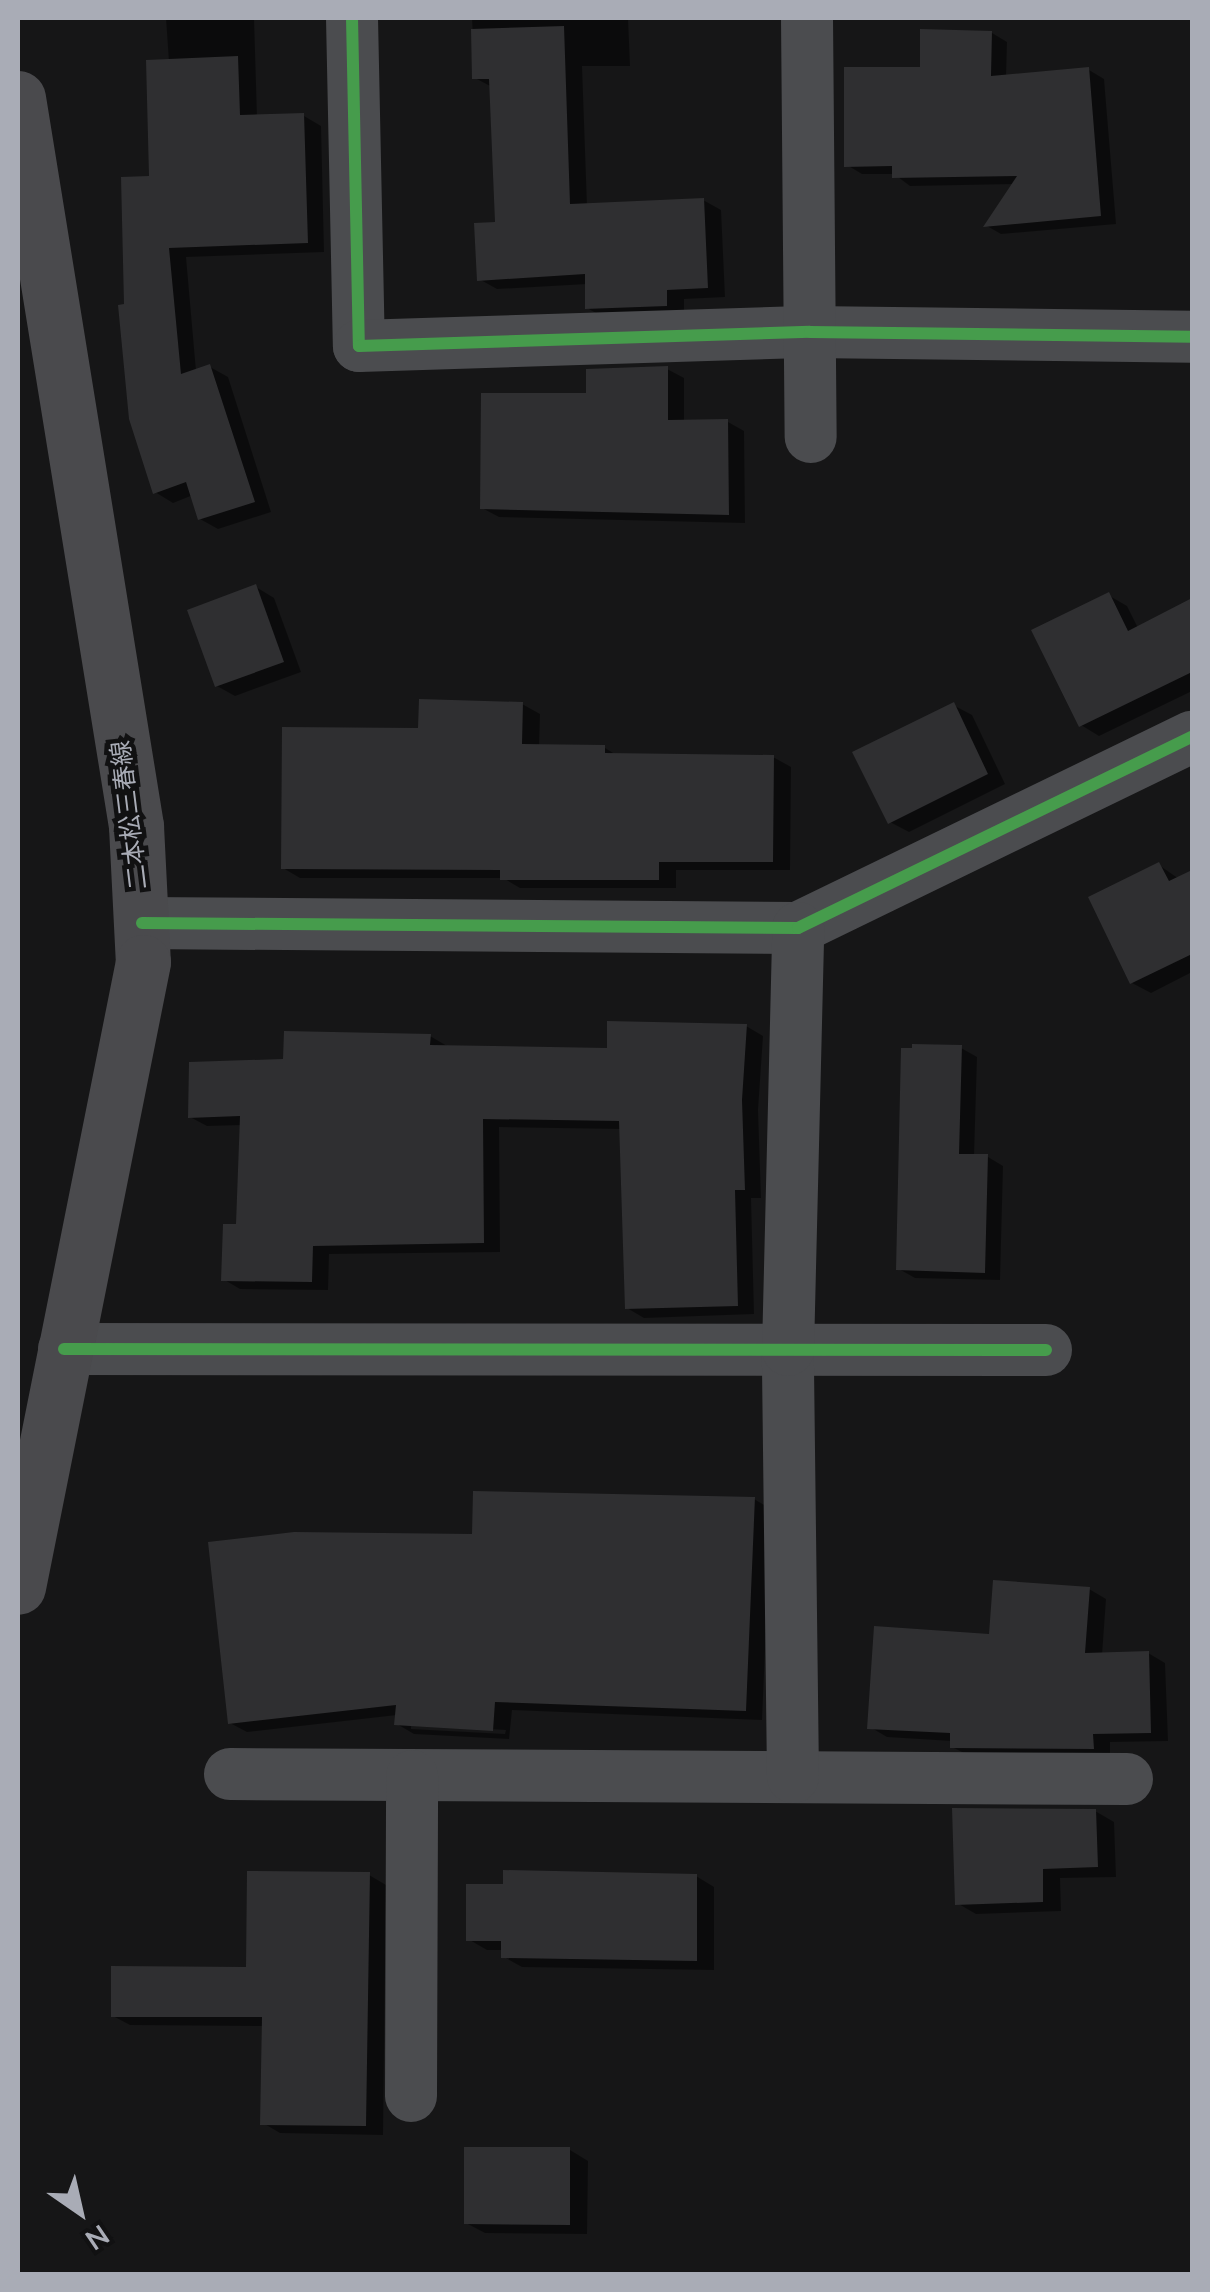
<!DOCTYPE html>
<html>
<head>
<meta charset="utf-8">
<style>
	body { margin:0 }
	#map { position:relative; width:1210px; height:2292px; overflow:hidden; background:#161617; font-family:"Nunito Sans","Noto Sans JP",sans-serif }
	div>[style] { position:absolute }
	[style*='--x'] { left:calc(var(--x)*1px); top:calc(var(--y)*1px); width:calc(var(--w)*1px); rotate:calc(var(--a)*1deg) }
	.shadow>* { inset:0; background:#0007 }
	.building>* { inset:0; background:#2f2f31 }
	.street>* { height:52px; margin:-26px; padding:0 26px; transform-origin:26px; border-radius:26px; background:#4b4c4f }
	.secondary>* { height:55px; margin:-27.5px; padding:0 27.5px; transform-origin:27.5px; border-radius:27.5px; background:#4a4a4d }
	.cycleway>* { height:12px; margin:-6px; padding:0 6px; transform-origin:6px; border-radius:6px; background:#469c4c }
	span { translate:-50% -50%; white-space:nowrap; text-align:center; line-height:1.15; -webkit-text-stroke:9px #111112; paint-order:stroke }
	.street-label { font-size:25px; color:#a9acb6 }
	.frame { position:absolute; inset:0; border:20px solid #a9acb6; pointer-events:none }
	.north { position:absolute; left:30px; top:2162px; width:100px; height:100px; -webkit-text-stroke:8px #111112; paint-order:stroke; rotate:146deg; font-size:28px; font-weight:700; line-height:40px; text-align:center; color:#a9acb6 }
	.north::after { content:''; display:block; margin:auto; width:35px; height:45px; background:#a9acb6; clip-path:polygon(50% 0,100% 100%,50% 72%,0 100%) }
</style>
</head>
<body>
<div id="map">
	<div class="shadow">
		<i style="clip-path:polygon(166px 18px,254px 18px,257px 117px,304px 116px,321px 126px,324px 252px,186px 257px,196px 371px,210px 367px,228px 377px,271px 512px,218px 529px,200px 519px,193px 495px,173px 503px,155px 492px,127px 307px,169px 62px)"></i>
		<i style="clip-path:polygon(472px 18px,628px 18px,630px 66px,582px 66px,587px 206px,703px 200px,721px 210px,725px 297px,684px 299px,684px 315px,605px 318px,587px 308px,587px 284px,497px 289px,479px 279px,498px 224px,492px 87px,475px 78px)"></i>
		<i style="clip-path:polygon(992px 33px,1007px 42px,1006px 77px,1089px 70px,1104px 79px,1116px 224px,1001px 234px,987px 226px,1015px 184px,910px 186px,894px 174px,862px 174px,847px 165px,922px 69px)"></i>
		<i style="clip-path:polygon(667px 369px,684px 378px,684px 422px,728px 422px,744px 431px,745px 523px,499px 517px,482px 508px,588px 396px)"></i>
		<i style="clip-path:polygon(256px 587px,274px 598px,301px 672px,235px 696px,217px 686px)"></i>
		<i style="clip-path:polygon(1108px 595px,1127px 606px,1138px 628px,1192px 601px,1192px 691px,1099px 736px,1081px 725px)"></i>
		<i style="clip-path:polygon(522px 704px,540px 714px,539px 747px,605px 748px,618px 756px,773px 757px,791px 767px,790px 870px,676px 870px,676px 888px,520px 888px,503px 878px,300px 878px,283px 868px,420px 731px)"></i>
		<i style="clip-path:polygon(953px 705px,972px 715px,1005px 784px,909px 832px,890px 822px)"></i>
		<i style="clip-path:polygon(1159px 865px,1179px 879px,1192px 873px,1192px 972px,1151px 993px,1132px 983px)"></i>
		<i style="clip-path:polygon(746px 1026px,763px 1036px,758px 1110px,761px 1198px,751px 1198px,754px 1314px,644px 1318px,627px 1308px,622px 1129px,499px 1127px,500px 1252px,329px 1254px,328px 1290px,240px 1289px,223px 1279px,239px 1227px,242px 1125px,207px 1126px,190px 1117px,285px 1061px,430px 1036px,447px 1046px,609px 1051px)"></i>
		<i style="clip-path:polygon(961px 1048px,977px 1057px,974px 1156px,988px 1157px,1003px 1166px,1000px 1280px,915px 1278px,899px 1269px)"></i>
		<i style="clip-path:polygon(evenodd,754px 1499px,771px 1509px,762px 1720px,512px 1710px,509px 1739px,414px 1734px,397px 1724px,397px 1715px,247px 1732px,230px 1723px,475px 1536px,754px 1499px,411px 1724px,506px 1730px,505px 1734px,411px 1729px,411px 1724px)"></i>
		<i style="clip-path:polygon(1089px 1589px,1106px 1599px,1102px 1655px,1148px 1653px,1165px 1663px,1168px 1741px,1110px 1742px,1110px 1757px,970px 1756px,952px 1747px,952px 1741px,887px 1737px,870px 1727px)"></i>
		<i style="clip-path:polygon(1095px 1811px,1114px 1822px,1116px 1877px,1060px 1878px,1061px 1911px,976px 1914px,957px 1903px)"></i>
		<i style="clip-path:polygon(369px 1875px,386px 1885px,383px 2135px,280px 2133px,263px 2123px,264px 2026px,130px 2025px,113px 2016px,248px 1969px)"></i>
		<i style="clip-path:polygon(696px 1876px,714px 1887px,714px 1970px,522px 1967px,504px 1957px,504px 1950px,487px 1950px,468px 1939px,505px 1887px)"></i>
		<i style="clip-path:polygon(570px 2150px,588px 2161px,587px 2234px,485px 2233px,466px 2223px)"></i>
	</div>
	<div class="building">
		<i style="clip-path:polygon(564px 26px,570px 204px,704px 198px,708px 288px,667px 290px,667px 306px,585px 309px,585px 274px,477px 281px,474px 223px,495px 222px,489px 79px,472px 79px,471px 29px)"></i>
		<i style="clip-path:polygon(920px 29px,992px 31px,991px 76px,1089px 67px,1101px 216px,983px 227px,1017px 176px,892px 178px,892px 166px,844px 167px,844px 67px,920px 67px)"></i>
		<i style="clip-path:polygon(238px 56px,240px 115px,304px 113px,308px 243px,169px 248px,181px 374px,210px 364px,255px 502px,198px 520px,186px 482px,153px 494px,129px 419px,118px 305px,124px 304px,121px 177px,149px 176px,146px 60px)"></i>
		<i style="clip-path:polygon(668px 366px,668px 420px,728px 419px,729px 515px,480px 509px,481px 393px,586px 393px,586px 369px)"></i>
		<i style="clip-path:polygon(256px 584px,284px 662px,215px 687px,187px 610px)"></i>
		<i style="clip-path:polygon(1109px 592px,1128px 631px,1192px 598px,1192px 672px,1079px 727px,1031px 630px)"></i>
		<i style="clip-path:polygon(419px 699px,523px 702px,522px 744px,605px 745px,605px 753px,774px 755px,773px 862px,659px 862px,659px 880px,500px 880px,500px 870px,281px 869px,282px 727px,418px 728px)"></i>
		<i style="clip-path:polygon(954px 702px,988px 774px,888px 824px,852px 752px)"></i>
		<i style="clip-path:polygon(1159px 862px,1169px 881px,1192px 870px,1192px 954px,1130px 984px,1088px 897px)"></i>
		<i style="clip-path:polygon(607px 1021px,747px 1024px,742px 1100px,745px 1190px,735px 1190px,738px 1306px,625px 1309px,619px 1121px,483px 1119px,484px 1243px,313px 1246px,312px 1282px,221px 1281px,223px 1224px,236px 1224px,240px 1116px,188px 1118px,189px 1062px,283px 1059px,284px 1031px,431px 1034px,430px 1045px,607px 1048px)"></i>
		<i style="clip-path:polygon(912px 1044px,962px 1045px,959px 1154px,988px 1154px,985px 1273px,896px 1270px,901px 1048px,912px 1048px)"></i>
		<i style="clip-path:polygon(473px 1491px,755px 1497px,746px 1711px,495px 1702px,493px 1731px,394px 1725px,396px 1705px,228px 1724px,208px 1542px,294px 1532px,472px 1534px)"></i>
		<i style="clip-path:polygon(993px 1580px,1090px 1587px,1085px 1653px,1149px 1651px,1151px 1733px,1093px 1734px,1094px 1749px,950px 1748px,950px 1733px,867px 1729px,874px 1626px,989px 1634px)"></i>
		<i style="clip-path:polygon(952px 1808px,1096px 1809px,1098px 1867px,1043px 1869px,1043px 1902px,955px 1905px)"></i>
		<i style="clip-path:polygon(503px 1870px,697px 1874px,697px 1961px,501px 1958px,501px 1941px,466px 1941px,466px 1884px,503px 1884px)"></i>
		<i style="clip-path:polygon(247px 1871px,370px 1872px,366px 2126px,260px 2125px,262px 2017px,111px 2017px,111px 1966px,246px 1967px)"></i>
		<i style="clip-path:polygon(464px 2147px,570px 2147px,570px 2225px,464px 2224px)"></i>
	</div>
	<div class="street">
		<i style="--x:352;--y:18;--w:328;--a:88.8"></i>
		<i style="--x:359;--y:346;--w:451;--a:-1.8"></i>
		<i style="--x:810;--y:332;--w:382;--a:0.7"></i>
		<i style="--x:807;--y:18;--w:419;--a:89.5"></i>
		<i style="--x:142;--y:923;--w:656;--a:0.44"></i>
		<i style="--x:798;--y:928;--w:438;--a:-25.9"></i>
		<i style="--x:64;--y:1349;--w:982;--a:0.06"></i>
		<i style="--x:230;--y:1774;--w:897;--a:0.32"></i>
		<i style="--x:793;--y:1777;--w:427;--a:-90.7"></i>
		<i style="--x:788;--y:1350;--w:422;--a:-88.6"></i>
		<i style="--x:411;--y:2096;--w:320;--a:-89.8"></i>
	</div>
	<div class="secondary">
		<i style="--x:18;--y:98;--w:738;--a:80.79"></i>
		<i style="--x:136;--y:826;--w:136;--a:87.1"></i>
		<i style="--x:143;--y:962;--w:637;--a:101.31"></i>
	</div>
	<div class="cycleway">
		<i style="--x:352;--y:18;--w:328;--a:88.8"></i>
		<i style="--x:359;--y:346;--w:451;--a:-1.8"></i>
		<i style="--x:810;--y:332;--w:382;--a:0.7"></i>
		<i style="--x:142;--y:923;--w:656;--a:0.44"></i>
		<i style="--x:798;--y:928;--w:438;--a:-25.9"></i>
		<i style="--x:64;--y:1349;--w:982;--a:0.06"></i>
	</div>
	<div class="street-label">
		<span style="left:130px;top:815px;rotate:-97deg">二本松三春線</span>
	</div>
	<div class="frame"></div>
	<div class="north">N</div>
</div>
</body>
</html>
